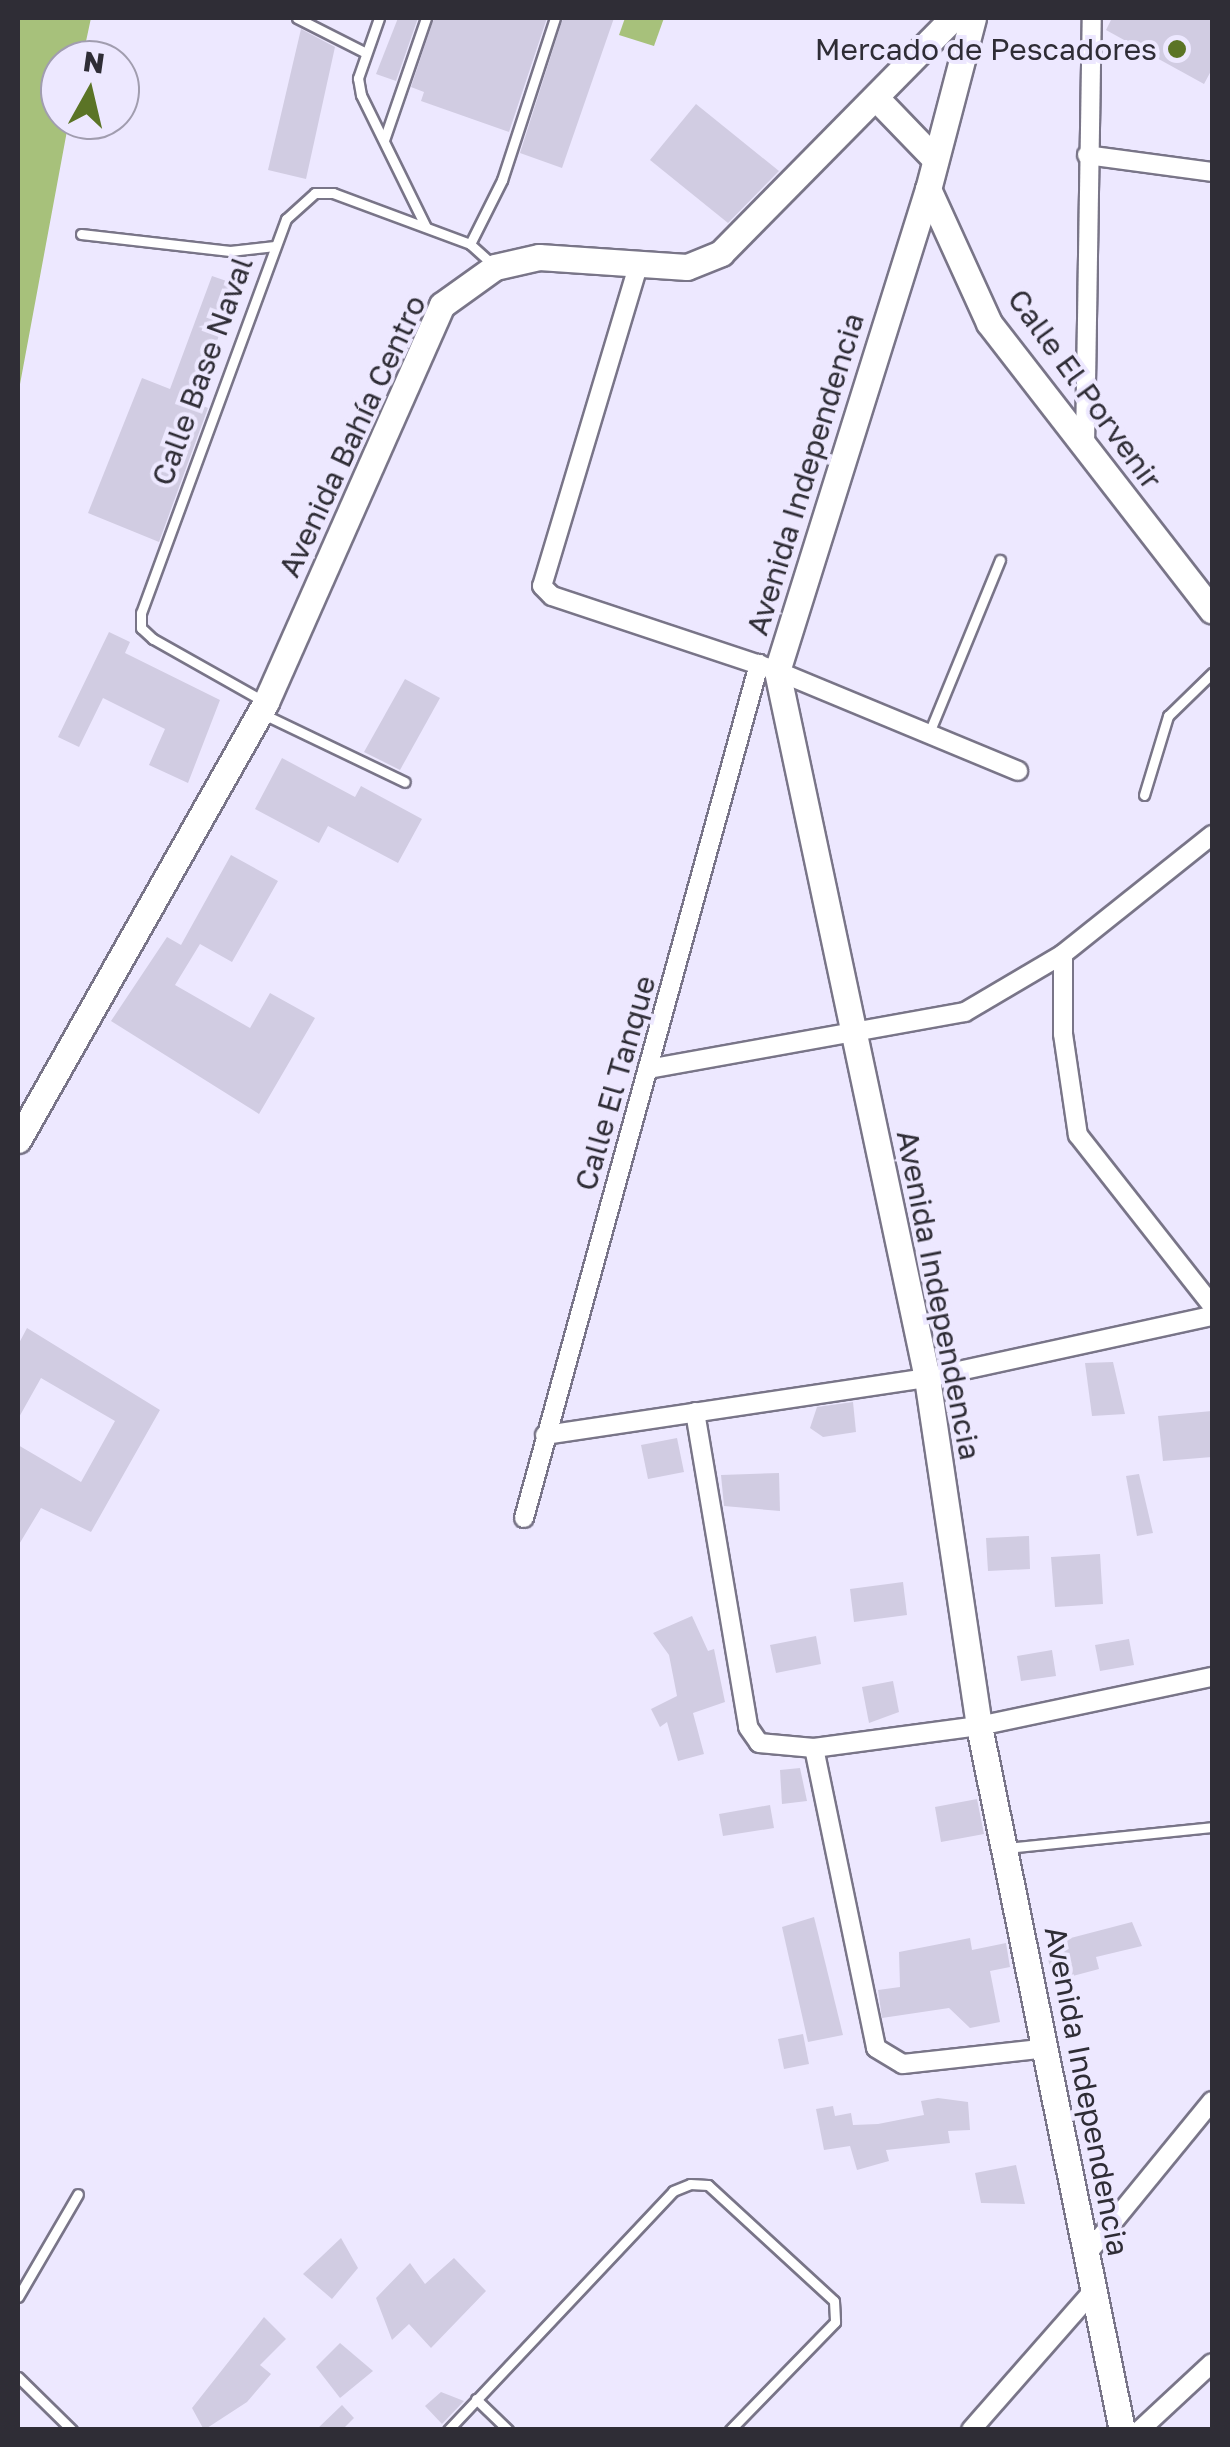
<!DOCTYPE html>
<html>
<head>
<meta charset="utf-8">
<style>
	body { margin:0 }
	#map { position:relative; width:1230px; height:2447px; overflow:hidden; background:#ede8ff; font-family:"Golos Text",sans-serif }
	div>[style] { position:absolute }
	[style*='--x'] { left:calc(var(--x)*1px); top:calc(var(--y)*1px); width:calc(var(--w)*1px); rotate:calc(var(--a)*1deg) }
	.water>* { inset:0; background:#a7c17b }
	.building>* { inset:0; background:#d1cce2 }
	.roads { filter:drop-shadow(2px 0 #797588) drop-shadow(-2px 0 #797588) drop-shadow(0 2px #797588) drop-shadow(0 -2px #797588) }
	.lane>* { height:9px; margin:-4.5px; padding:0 4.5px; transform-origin:4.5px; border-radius:4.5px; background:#fff }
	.street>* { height:18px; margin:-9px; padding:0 9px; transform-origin:9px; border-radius:9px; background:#fff }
	.secondary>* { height:25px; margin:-12.5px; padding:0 12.5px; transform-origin:12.5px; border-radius:12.5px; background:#fff }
	.dots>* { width:28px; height:28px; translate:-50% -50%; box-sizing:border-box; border:5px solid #ede8ff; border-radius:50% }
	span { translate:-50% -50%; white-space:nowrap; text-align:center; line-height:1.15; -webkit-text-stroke:8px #ede8ff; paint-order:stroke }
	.poi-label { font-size:30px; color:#2f2d36 }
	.right { translate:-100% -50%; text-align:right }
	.street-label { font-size:30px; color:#2f2d36 }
	.frame { position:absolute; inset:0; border:20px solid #2f2d36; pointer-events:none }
	.north { position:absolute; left:40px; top:40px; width:100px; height:100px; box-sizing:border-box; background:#ede8ff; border:2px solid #a19daf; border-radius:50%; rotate:8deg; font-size:28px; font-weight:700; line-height:40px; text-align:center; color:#2f2d36 }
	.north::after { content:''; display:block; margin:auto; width:35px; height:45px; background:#5b7426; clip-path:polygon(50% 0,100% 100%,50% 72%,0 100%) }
</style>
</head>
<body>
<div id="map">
	<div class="water">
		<i style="clip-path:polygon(18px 18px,91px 18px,82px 60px,60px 60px,60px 120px,69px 120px,18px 395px)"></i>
		<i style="clip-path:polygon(625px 18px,664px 18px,654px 46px,619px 35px)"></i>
	</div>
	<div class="building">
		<i style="clip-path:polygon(398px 18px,418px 18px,396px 81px,376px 74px)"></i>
		<i style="clip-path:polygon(434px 18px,547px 18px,509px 132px,421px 101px,424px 92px,411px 87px)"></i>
		<i style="clip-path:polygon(563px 18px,614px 18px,562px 168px,520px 153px)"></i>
		<i style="clip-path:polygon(1112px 18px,1212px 18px,1212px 69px,1204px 84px,1106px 30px)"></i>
		<i style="clip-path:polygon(301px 29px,335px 47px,306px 179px,268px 170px)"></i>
		<i style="clip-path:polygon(696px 104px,779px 171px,728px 223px,650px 160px)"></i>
		<i style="clip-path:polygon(212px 276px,238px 285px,194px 402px,208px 408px,159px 542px,88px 513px,142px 378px,170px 389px)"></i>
		<i style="clip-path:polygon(109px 632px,130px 642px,125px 653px,220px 700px,188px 783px,149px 765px,165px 729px,103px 698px,79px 747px,58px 737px)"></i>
		<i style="clip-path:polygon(405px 679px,440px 698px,400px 770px,364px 752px)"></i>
		<i style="clip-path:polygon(282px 758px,355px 797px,361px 786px,422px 819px,398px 863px,328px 826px,319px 843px,255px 809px)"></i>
		<i style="clip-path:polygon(231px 855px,278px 881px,232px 962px,200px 944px,175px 985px,250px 1028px,270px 993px,315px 1018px,259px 1114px,111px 1021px,167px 937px,181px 945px)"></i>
		<i style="clip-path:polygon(27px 1328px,160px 1410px,91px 1532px,41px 1508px,18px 1546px,18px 1445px,81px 1482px,115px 1421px,41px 1378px,18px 1419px,18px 1345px)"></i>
		<i style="clip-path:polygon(1113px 1362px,1125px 1414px,1092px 1416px,1085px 1363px)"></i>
		<i style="clip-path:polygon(853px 1402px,856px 1432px,823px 1437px,810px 1428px,817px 1407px)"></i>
		<i style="clip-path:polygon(1212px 1411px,1212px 1457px,1163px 1461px,1158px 1416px)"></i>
		<i style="clip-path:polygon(677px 1438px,684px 1472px,648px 1479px,641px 1445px)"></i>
		<i style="clip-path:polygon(779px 1473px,780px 1511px,724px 1506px,721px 1475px)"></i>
		<i style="clip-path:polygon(1139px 1474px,1153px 1533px,1137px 1536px,1126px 1476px)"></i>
		<i style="clip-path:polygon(1029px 1536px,1030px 1569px,988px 1571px,986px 1538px)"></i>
		<i style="clip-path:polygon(1100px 1554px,1103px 1604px,1055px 1607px,1051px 1557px)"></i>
		<i style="clip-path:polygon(903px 1582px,907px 1615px,854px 1622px,850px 1589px)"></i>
		<i style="clip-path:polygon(692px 1616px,708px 1651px,714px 1649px,725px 1702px,693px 1713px,704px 1754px,678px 1761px,667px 1722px,660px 1727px,651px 1709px,677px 1696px,669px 1655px,653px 1633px)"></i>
		<i style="clip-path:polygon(816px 1636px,821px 1664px,776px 1673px,770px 1645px)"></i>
		<i style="clip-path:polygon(1129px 1639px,1134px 1665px,1100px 1671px,1095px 1645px)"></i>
		<i style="clip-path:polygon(1052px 1650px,1056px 1676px,1021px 1681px,1017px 1656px)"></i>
		<i style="clip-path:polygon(893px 1681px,899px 1712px,869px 1723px,862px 1687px)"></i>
		<i style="clip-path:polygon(800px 1768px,807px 1801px,782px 1804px,780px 1770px)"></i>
		<i style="clip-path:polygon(977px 1799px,984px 1834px,941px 1842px,935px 1807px)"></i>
		<i style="clip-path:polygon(770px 1805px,774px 1828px,723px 1836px,719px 1814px)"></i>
		<i style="clip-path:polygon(814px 1917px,843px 2035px,808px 2042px,782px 1927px)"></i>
		<i style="clip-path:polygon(1132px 1922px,1142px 1946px,1096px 1957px,1099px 1969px,1054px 1981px,1044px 1945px)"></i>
		<i style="clip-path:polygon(970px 1938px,972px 1950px,1006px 1943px,1010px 1967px,990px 1971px,1000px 2022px,970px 2028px,949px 2008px,882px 2018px,878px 1990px,900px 1987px,899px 1952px)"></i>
		<i style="clip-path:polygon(803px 2034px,809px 2064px,784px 2069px,778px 2039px)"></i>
		<i style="clip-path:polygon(938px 2098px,968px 2102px,970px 2130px,948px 2131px,950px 2143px,886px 2150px,889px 2161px,857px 2170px,850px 2146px,824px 2150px,816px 2109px,833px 2106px,835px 2116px,851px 2113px,853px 2125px,878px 2124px,924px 2115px,921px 2101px)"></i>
		<i style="clip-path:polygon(1016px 2165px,1025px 2204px,981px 2203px,975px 2173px)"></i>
		<i style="clip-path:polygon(341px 2238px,358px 2268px,332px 2299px,303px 2274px)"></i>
		<i style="clip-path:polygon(454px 2258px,486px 2291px,431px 2348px,409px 2324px,392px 2340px,376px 2298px,410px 2263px,425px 2284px)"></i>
		<i style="clip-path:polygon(264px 2317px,286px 2339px,260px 2365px,271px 2374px,247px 2402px,204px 2430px,192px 2408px)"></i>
		<i style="clip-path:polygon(340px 2343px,373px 2371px,340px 2398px,316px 2367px)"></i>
		<i style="clip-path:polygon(441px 2392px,464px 2401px,442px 2424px,425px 2406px)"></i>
		<i style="clip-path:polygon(342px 2405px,354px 2418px,342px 2430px,316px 2430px)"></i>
	</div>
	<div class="roads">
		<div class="lane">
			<i style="--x:297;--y:18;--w:77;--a:26.9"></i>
			<i style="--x:379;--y:18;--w:64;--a:109.3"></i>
			<i style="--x:358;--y:78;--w:17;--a:80"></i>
			<i style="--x:361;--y:95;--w:147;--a:63.8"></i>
			<i style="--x:384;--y:140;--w:129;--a:-71"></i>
			<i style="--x:81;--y:234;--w:150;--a:6.5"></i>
			<i style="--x:230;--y:251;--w:45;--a:-6.3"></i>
			<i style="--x:470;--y:244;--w:72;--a:-63.4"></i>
			<i style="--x:502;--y:180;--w:170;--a:-71.9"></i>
			<i style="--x:265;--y:702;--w:129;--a:-150.6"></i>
			<i style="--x:153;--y:639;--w:16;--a:-137"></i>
			<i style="--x:141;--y:628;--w:15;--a:-90"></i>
			<i style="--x:141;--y:613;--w:420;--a:-69.8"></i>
			<i style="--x:286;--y:219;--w:39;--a:-42"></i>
			<i style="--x:315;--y:193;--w:18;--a:0"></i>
			<i style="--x:333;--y:193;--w:146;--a:20.4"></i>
			<i style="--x:470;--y:244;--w:31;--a:42"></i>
			<i style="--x:263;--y:714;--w:157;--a:25.6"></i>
			<i style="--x:929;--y:733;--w:187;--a:-67.7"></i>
			<i style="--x:1144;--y:795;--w:83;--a:-73.1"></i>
			<i style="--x:1168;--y:716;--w:62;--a:-44.3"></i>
			<i style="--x:1006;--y:1848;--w:207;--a:-5.8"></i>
			<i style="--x:18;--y:2297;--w:119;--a:-59.8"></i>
			<i style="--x:18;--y:2377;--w:76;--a:44.5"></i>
			<i style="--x:476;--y:2399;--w:45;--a:44.1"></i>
			<i style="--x:448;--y:2430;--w:328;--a:-46.7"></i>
			<i style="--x:673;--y:2191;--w:18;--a:-22"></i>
			<i style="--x:690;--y:2184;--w:18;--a:3"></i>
			<i style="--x:708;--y:2185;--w:171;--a:42.6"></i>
			<i style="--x:834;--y:2301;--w:21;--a:87"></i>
			<i style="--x:835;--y:2322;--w:151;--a:134.2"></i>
		</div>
		<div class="street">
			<i style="--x:1087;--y:155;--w:126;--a:7.7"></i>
			<i style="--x:639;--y:263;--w:337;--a:106.7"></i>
			<i style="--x:542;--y:586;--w:14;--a:45"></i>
			<i style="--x:552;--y:596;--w:237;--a:18.4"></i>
			<i style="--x:777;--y:671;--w:261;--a:22.5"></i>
			<i style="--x:1085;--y:447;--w:429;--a:-89.1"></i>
			<i style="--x:1063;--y:954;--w:80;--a:90"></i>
			<i style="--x:1063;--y:1034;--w:102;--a:81.6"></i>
			<i style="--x:1078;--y:1135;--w:216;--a:51.8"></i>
			<i style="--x:648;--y:1069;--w:322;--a:-10.2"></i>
			<i style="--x:965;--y:1012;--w:114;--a:-30.6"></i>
			<i style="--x:1063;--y:954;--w:191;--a:-38.6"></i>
			<i style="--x:695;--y:1412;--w:319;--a:80.4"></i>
			<i style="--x:748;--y:1727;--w:19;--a:55"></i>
			<i style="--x:759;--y:1743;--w:55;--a:5.2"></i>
			<i style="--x:814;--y:1748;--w:166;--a:-7.6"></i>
			<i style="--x:979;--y:1726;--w:238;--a:-11.9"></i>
			<i style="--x:545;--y:1435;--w:386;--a:-8.5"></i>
			<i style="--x:927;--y:1378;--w:292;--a:-12.3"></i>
			<i style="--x:524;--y:1518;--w:886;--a:-74.61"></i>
			<i style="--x:814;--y:1748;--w:306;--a:78.3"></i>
			<i style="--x:876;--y:2048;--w:31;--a:31"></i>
			<i style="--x:903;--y:2064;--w:145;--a:-6.3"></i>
			<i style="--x:1086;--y:2255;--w:199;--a:-50.7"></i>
			<i style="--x:971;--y:2430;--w:185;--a:-48.7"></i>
			<i style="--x:1140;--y:2430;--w:98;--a:-42.9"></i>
		</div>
		<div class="secondary">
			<i style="--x:973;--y:18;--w:177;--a:104.7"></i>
			<i style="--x:928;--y:189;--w:147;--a:65.5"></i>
			<i style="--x:989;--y:323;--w:364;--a:52.2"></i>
			<i style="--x:876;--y:98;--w:79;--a:46"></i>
			<i style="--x:928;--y:189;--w:505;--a:107.39"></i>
			<i style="--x:777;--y:671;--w:723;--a:78.02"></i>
			<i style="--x:927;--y:1378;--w:352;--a:81.5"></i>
			<i style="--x:979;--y:1726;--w:718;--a:78.52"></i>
			<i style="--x:18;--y:1140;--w:503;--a:-60.48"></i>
			<i style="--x:266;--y:702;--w:434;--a:-66.1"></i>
			<i style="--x:442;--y:305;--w:65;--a:-35.6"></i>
			<i style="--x:495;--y:267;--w:45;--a:-12.8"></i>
			<i style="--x:539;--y:257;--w:148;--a:3.9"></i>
			<i style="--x:687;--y:267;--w:37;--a:-22"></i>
			<i style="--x:721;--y:253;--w:330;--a:-45.4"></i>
		</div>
	</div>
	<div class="dots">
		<i style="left:1177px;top:49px;background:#5b7426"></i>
	</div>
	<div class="poi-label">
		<span class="right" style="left:1157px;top:49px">Mercado de Pescadores</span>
	</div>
	<div class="street-label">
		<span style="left:202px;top:371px;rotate:-70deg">Calle Base Naval</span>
		<span style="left:1085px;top:389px;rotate:54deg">Calle El Porvenir</span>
		<span style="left:352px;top:436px;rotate:-65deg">Avenida Bahía Centro</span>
		<span style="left:805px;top:474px;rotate:-73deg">Avenida Independencia</span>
		<span style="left:615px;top:1083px;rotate:-74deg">Calle El Tanque</span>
		<span style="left:939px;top:1295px;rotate:79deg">Avenida Independencia</span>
		<span style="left:1087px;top:2091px;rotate:79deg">Avenida Independencia</span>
	</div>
	<div class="frame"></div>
	<div class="north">N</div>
</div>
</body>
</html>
